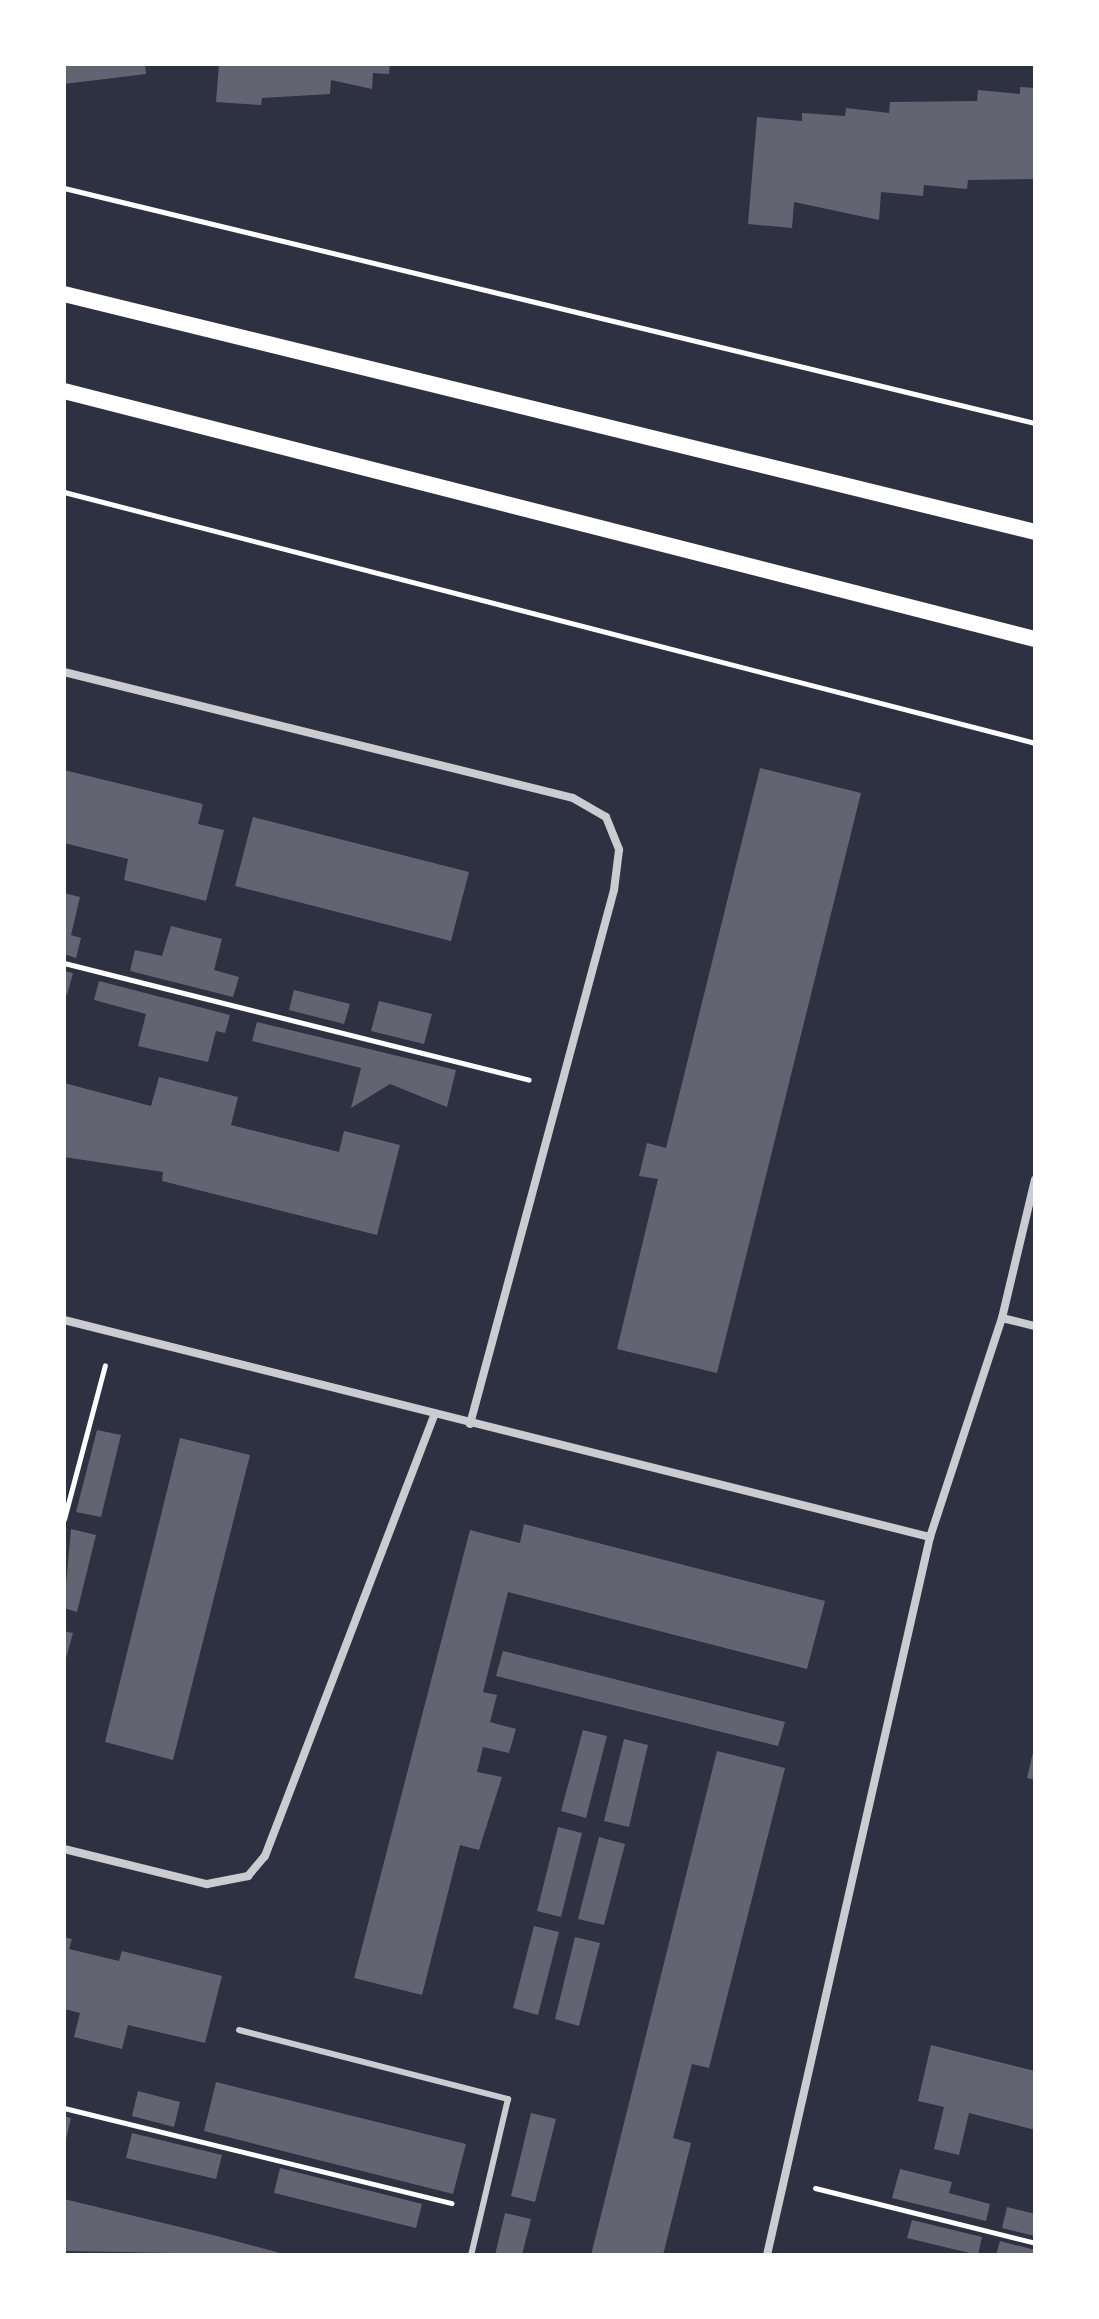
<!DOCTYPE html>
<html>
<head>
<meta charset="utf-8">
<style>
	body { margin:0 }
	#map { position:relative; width:1099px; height:2319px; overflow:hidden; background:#2d3142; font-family:"Asap Condensed",sans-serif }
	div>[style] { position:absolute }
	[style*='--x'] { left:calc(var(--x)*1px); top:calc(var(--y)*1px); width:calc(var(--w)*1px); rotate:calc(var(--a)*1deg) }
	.building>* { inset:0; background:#626471 }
	.path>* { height:5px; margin:-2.5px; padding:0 2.5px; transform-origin:2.5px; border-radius:2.5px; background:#fff }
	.service>* { height:6px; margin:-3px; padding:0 3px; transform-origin:3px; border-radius:3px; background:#caccd0 }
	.minor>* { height:8px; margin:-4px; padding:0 4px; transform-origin:4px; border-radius:4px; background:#caccd0 }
	.secondary>* { height:16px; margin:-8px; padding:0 8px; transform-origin:8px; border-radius:8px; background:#fff }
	span { translate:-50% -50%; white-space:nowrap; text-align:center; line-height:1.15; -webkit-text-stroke:8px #fff; paint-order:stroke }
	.frame { position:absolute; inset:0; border:66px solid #fff; pointer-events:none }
</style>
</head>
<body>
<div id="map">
	<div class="building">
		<i style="clip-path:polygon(64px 64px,145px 64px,146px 74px,64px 84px)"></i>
		<i style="clip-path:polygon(219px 64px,390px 64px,389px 74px,373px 73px,372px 89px,331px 80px,330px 94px,262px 98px,261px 105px,216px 102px)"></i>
		<i style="clip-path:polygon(1020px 87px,1035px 88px,1035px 179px,968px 180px,967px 189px,924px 185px,923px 196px,881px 192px,879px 220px,794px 202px,792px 228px,748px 224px,757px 117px,802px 121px,802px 113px,845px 116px,846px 108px,889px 113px,890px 102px,977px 101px,978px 90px,1020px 94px)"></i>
		<i style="clip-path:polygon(760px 768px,861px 793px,717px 1373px,617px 1349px,658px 1179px,639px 1176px,647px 1143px,666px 1148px)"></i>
		<i style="clip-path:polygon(64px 770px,203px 804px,198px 824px,224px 830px,206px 901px,124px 880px,128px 859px,64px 843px)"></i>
		<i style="clip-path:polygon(253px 817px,469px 872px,451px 941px,235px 886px)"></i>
		<i style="clip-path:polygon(64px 893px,80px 897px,71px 935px,81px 938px,76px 958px,64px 954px)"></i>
		<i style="clip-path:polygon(171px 926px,222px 939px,214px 970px,239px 977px,233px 997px,130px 971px,135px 950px,162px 956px)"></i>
		<i style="clip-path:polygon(64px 971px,73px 973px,67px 995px,64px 994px)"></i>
		<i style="clip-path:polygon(99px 981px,230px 1015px,225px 1033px,216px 1031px,208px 1062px,138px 1046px,146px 1014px,94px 1000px)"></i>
		<i style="clip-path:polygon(294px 990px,350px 1004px,344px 1024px,289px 1010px)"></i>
		<i style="clip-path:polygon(379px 1001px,432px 1014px,424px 1044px,371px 1031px)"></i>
		<i style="clip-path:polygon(257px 1022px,456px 1070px,447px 1107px,390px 1084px,351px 1108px,361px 1068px,252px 1041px)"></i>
		<i style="clip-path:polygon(159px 1077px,238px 1097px,231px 1125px,339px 1152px,344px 1131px,400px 1145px,377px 1235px,162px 1181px,163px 1172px,64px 1157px,64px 1083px,151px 1106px)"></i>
		<i style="clip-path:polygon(97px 1430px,121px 1435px,101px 1517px,76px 1512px)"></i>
		<i style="clip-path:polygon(180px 1438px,250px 1455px,173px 1760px,105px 1742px)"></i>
		<i style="clip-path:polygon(524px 1524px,825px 1601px,807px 1669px,508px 1592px,483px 1692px,497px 1695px,490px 1722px,516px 1729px,509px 1753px,483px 1747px,477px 1772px,502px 1777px,479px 1850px,460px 1845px,422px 1995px,354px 1978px,470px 1530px,520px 1543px)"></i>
		<i style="clip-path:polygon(71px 1529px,96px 1535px,77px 1612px,64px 1608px)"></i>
		<i style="clip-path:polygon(64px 1631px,73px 1633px,65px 1662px,64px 1662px)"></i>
		<i style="clip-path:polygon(503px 1651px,785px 1722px,778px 1746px,496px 1676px)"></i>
		<i style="clip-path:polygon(583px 1730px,607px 1736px,586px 1818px,561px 1811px)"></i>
		<i style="clip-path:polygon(624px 1739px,648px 1745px,629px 1827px,604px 1821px)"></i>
		<i style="clip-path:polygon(1034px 1748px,1035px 1748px,1035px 1780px,1027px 1778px)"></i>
		<i style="clip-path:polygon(717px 1751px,785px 1768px,709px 2068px,692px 2064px,673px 2138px,691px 2143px,663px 2255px,591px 2255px)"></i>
		<i style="clip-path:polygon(558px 1827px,582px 1833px,561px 1917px,537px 1911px)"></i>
		<i style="clip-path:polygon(599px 1837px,625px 1844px,604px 1925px,578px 1919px)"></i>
		<i style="clip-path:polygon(534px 1926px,559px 1932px,538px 2015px,513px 2008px)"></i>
		<i style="clip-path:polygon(64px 1937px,72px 1939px,69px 1949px,119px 1961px,122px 1951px,222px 1976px,205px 2043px,128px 2025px,122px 2049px,74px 2037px,80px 2013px,64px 2009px)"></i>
		<i style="clip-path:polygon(575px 1937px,600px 1943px,579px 2026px,555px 2019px)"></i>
		<i style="clip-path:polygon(931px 2045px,1035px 2071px,1035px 2130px,969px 2113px,959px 2155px,934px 2149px,944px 2107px,918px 2101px)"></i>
		<i style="clip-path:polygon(216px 2082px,466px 2144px,453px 2194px,204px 2131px)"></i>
		<i style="clip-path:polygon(138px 2091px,180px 2102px,174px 2127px,132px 2116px)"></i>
		<i style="clip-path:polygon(531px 2113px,556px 2119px,535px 2202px,511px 2196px)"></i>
		<i style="clip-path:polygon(64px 2116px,71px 2118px,65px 2143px,64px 2143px)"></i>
		<i style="clip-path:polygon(132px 2133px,222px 2155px,216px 2179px,126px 2158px)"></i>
		<i style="clip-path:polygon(280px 2168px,422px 2204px,416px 2228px,274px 2193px)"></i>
		<i style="clip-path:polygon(900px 2169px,952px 2182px,949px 2193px,990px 2204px,986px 2221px,892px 2198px)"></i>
		<i style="clip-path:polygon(64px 2199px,213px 2235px,288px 2255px,64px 2251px)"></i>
		<i style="clip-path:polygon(1007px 2207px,1035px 2214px,1035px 2236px,1002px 2228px)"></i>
		<i style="clip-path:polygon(505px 2213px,531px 2219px,522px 2255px,495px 2255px)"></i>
		<i style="clip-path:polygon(912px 2220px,982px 2237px,978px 2255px,907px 2238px)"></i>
		<i style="clip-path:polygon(1000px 2241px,1035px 2250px,1035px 2255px,996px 2255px)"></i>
	</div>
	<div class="path">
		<i style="--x:64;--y:188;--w:999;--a:13.61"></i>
		<i style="--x:64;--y:492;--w:1003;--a:14.49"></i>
		<i style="--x:64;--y:963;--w:479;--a:14.1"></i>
		<i style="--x:64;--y:1519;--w:159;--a:-75.1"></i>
		<i style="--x:64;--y:2108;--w:399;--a:13.8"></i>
		<i style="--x:815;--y:2188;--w:227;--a:14"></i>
	</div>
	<div class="service">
		<i style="--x:239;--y:2030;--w:278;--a:14.4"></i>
		<i style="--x:508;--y:2099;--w:160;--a:103.3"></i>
	</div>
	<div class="minor">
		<i style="--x:64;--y:672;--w:524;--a:13.9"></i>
		<i style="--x:573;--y:798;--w:38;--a:30"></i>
		<i style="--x:606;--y:817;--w:35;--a:68"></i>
		<i style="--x:619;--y:850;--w:40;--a:97.1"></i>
		<i style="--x:614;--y:890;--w:553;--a:105.09"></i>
		<i style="--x:1002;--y:1318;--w:34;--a:14"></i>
		<i style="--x:64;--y:1320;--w:893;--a:14.07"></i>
		<i style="--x:64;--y:1849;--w:147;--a:13.8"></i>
		<i style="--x:207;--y:1884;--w:42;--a:-11"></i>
		<i style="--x:248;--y:1876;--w:26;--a:-50"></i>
		<i style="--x:265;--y:1856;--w:472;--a:-69"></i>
		<i style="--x:767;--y:2255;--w:736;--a:-77.21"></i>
		<i style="--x:930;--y:1537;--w:231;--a:-71.8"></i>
		<i style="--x:1002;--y:1318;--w:142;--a:-76.6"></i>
	</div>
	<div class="secondary">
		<i style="--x:64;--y:294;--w:1000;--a:13.77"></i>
		<i style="--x:64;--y:391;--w:1002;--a:14.33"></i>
	</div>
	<div class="frame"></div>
</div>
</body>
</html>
